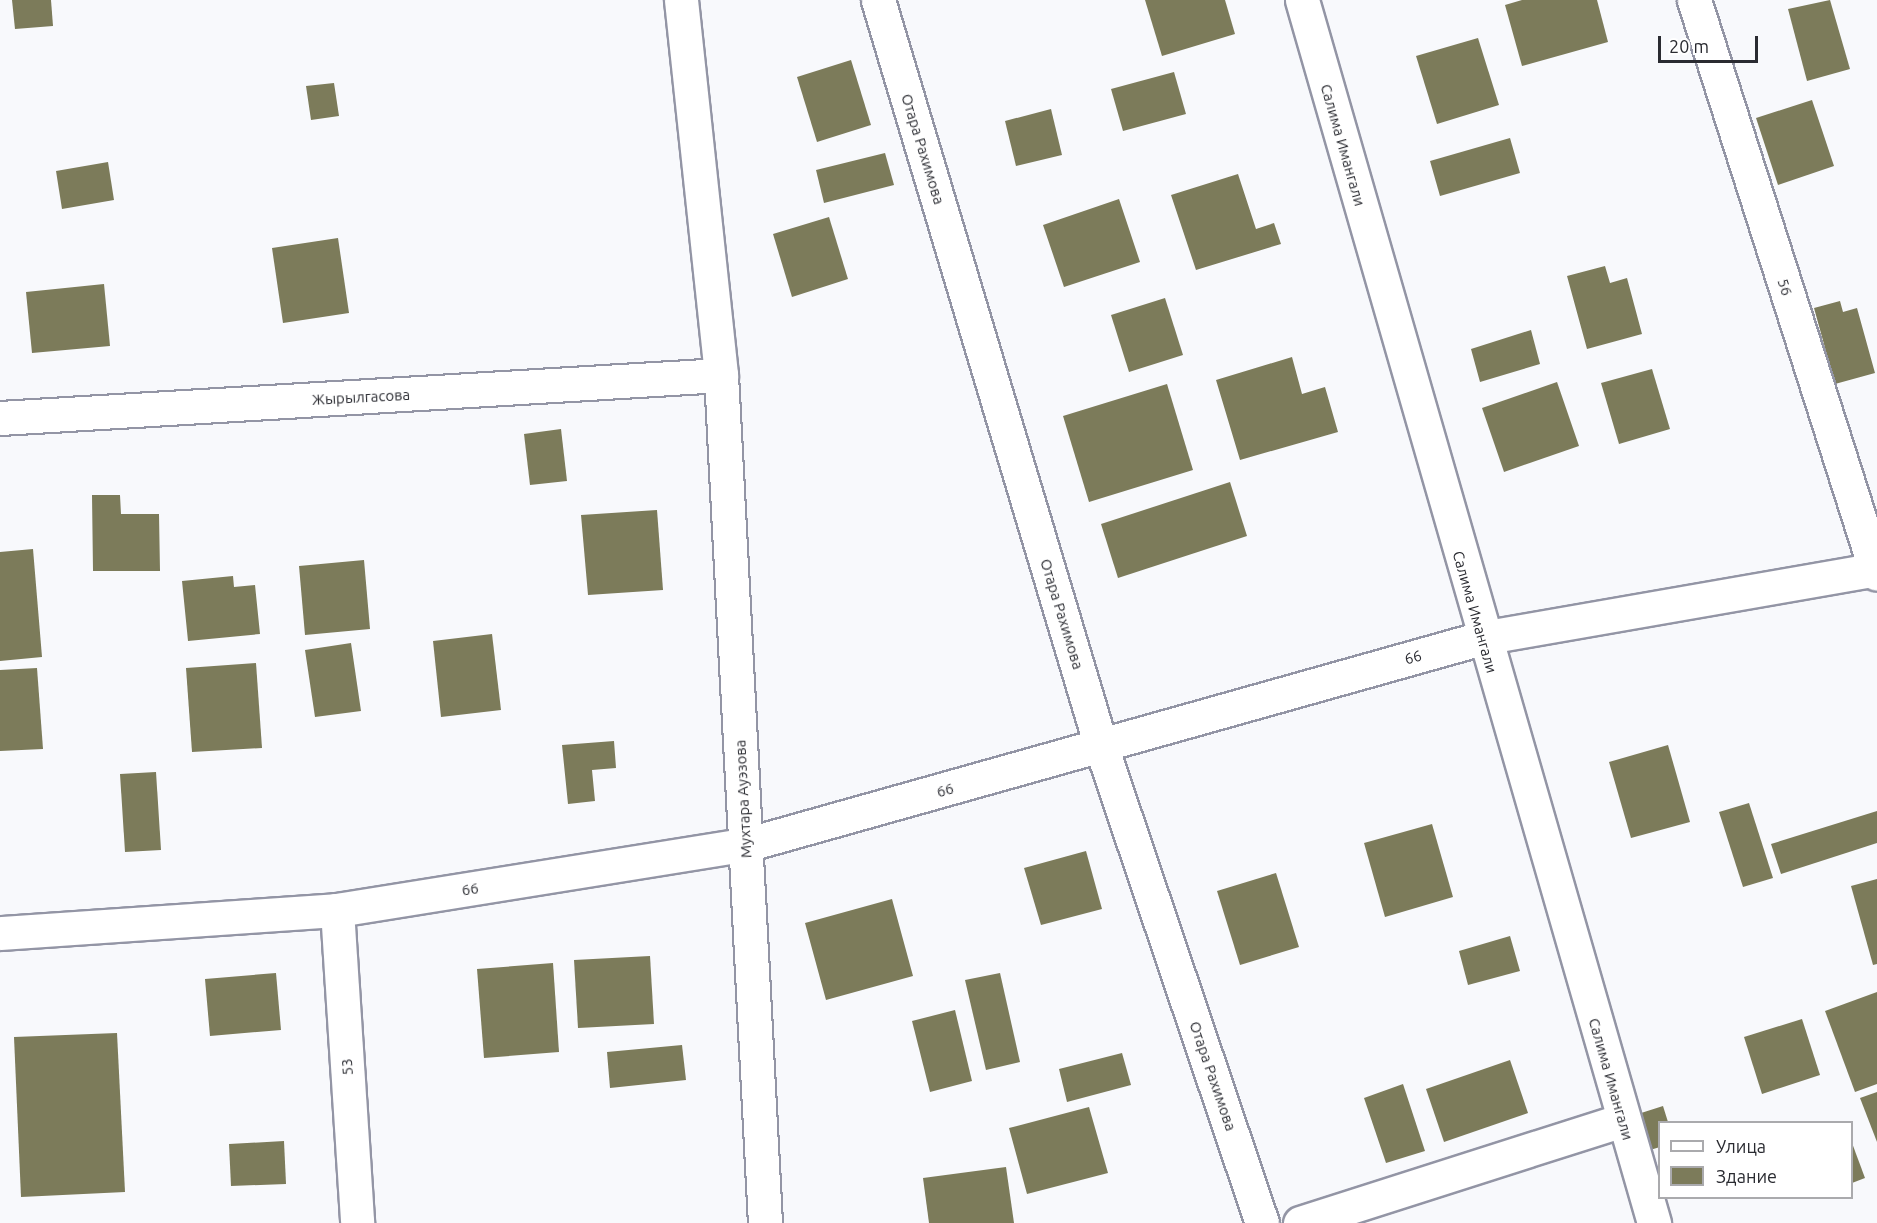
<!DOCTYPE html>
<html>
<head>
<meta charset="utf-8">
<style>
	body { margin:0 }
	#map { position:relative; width:1877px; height:1223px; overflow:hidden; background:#f8f9fc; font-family:Ubuntu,sans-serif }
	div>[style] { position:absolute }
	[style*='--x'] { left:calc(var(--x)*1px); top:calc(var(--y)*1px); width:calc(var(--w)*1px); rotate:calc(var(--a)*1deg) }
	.building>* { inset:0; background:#7c7b5a }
	.roads { filter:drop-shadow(2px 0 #9395a5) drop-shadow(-2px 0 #9395a5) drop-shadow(0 2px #9395a5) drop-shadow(0 -2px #9395a5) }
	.street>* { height:33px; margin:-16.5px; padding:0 16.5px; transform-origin:16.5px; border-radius:16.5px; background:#fff }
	span { translate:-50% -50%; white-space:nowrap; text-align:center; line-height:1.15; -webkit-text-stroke:4.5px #fff; paint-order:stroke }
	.street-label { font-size:15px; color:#2a2b31 }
	.legend { position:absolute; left:1658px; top:1121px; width:195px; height:78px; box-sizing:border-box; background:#fff; border:2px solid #aaaaad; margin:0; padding:8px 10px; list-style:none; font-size:18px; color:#2a2b31 }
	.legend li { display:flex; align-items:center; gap:12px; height:30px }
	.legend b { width:30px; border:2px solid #aaaaad }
	.scale { position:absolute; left:1658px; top:36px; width:100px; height:27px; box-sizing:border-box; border:3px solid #2a2b31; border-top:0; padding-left:8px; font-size:18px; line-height:21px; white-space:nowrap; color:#2a2b31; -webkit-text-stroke:4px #fff; paint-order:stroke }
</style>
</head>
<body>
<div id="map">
	<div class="building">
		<i style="clip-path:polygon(12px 0,51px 0,53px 26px,15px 29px)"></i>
		<i style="clip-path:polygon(1145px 0,1225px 0,1235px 34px,1162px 56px)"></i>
		<i style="clip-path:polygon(1522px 0,1597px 0,1608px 42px,1522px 66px,1505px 5px)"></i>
		<i style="clip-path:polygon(1830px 0,1850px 69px,1807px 81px,1788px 9px)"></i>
		<i style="clip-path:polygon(1478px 38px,1499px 105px,1437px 124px,1416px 56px)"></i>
		<i style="clip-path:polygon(851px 60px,871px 125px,817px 142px,797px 77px)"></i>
		<i style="clip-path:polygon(1174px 72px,1186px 114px,1123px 131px,1111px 89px)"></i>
		<i style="clip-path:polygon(334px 83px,339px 116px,311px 120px,306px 86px)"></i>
		<i style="clip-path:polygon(1812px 100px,1834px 166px,1778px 185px,1756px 118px)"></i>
		<i style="clip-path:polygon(1051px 109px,1062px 155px,1016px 166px,1005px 121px)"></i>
		<i style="clip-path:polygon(1510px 138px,1520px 173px,1440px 196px,1430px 161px)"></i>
		<i style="clip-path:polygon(885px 153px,894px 185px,824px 203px,816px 170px)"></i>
		<i style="clip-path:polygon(108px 162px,114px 200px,62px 209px,56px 171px)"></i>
		<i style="clip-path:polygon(1238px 174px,1256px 229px,1274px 223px,1281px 244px,1196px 270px,1171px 195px)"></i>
		<i style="clip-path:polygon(1119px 199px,1140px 262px,1064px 287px,1043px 225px)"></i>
		<i style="clip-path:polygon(829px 217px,848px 279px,792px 297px,773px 234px)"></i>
		<i style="clip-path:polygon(338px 238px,349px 313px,283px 323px,272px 248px)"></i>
		<i style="clip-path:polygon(1605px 266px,1610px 283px,1627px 278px,1642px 334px,1587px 349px,1567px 276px)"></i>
		<i style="clip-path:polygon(104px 284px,110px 346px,32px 353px,26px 292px)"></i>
		<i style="clip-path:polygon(1165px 298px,1183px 355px,1129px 372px,1111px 315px)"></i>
		<i style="clip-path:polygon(1840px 301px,1843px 312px,1857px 308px,1875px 373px,1835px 384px,1814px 308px)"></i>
		<i style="clip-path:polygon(1531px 330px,1540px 364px,1480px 382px,1471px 349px)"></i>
		<i style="clip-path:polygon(1292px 357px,1302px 394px,1325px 387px,1338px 432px,1240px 460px,1216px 380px)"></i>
		<i style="clip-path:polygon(1652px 369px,1670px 429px,1619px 444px,1601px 383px)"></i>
		<i style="clip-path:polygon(1557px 382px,1579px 446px,1504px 472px,1482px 408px)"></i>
		<i style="clip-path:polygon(1167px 384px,1193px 470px,1089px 502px,1063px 416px)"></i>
		<i style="clip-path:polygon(561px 429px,567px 481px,530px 485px,524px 434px)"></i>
		<i style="clip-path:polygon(1230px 482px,1247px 536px,1118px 578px,1101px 524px)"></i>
		<i style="clip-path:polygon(92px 495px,120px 495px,121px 514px,159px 514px,160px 571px,93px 571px)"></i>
		<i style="clip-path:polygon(657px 510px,663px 590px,588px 595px,581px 515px)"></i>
		<i style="clip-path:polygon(33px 549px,42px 657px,0 661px,0 552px)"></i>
		<i style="clip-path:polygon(364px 560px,370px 629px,305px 635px,299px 566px)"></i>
		<i style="clip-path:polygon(233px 576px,234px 587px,255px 585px,260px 634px,188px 641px,182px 581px)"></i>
		<i style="clip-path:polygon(492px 634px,501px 710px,441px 717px,433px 641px)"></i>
		<i style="clip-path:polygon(351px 643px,361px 711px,315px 717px,305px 650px)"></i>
		<i style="clip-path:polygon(256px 663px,262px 748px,192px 752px,186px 668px)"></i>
		<i style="clip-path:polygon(37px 668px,43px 749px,0 751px,0 670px)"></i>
		<i style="clip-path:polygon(614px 741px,616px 768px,592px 770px,595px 801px,568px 804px,562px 745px)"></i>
		<i style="clip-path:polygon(1668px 745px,1690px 822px,1631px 838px,1609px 762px)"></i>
		<i style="clip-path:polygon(156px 772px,161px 850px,125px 852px,120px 774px)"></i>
		<i style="clip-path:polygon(1749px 803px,1773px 878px,1743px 887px,1719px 812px)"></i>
		<i style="clip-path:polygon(1877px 811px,1877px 843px,1781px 874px,1771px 844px)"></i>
		<i style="clip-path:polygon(1432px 824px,1453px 897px,1385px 917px,1364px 843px)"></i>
		<i style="clip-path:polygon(1086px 851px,1102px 909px,1041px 925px,1024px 868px)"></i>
		<i style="clip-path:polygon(1276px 873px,1299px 947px,1240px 965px,1217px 891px)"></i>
		<i style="clip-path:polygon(1877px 879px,1877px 964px,1873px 965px,1851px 886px)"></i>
		<i style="clip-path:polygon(892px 899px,913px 976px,826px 1000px,805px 923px)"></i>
		<i style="clip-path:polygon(1510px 936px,1520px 971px,1468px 985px,1459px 951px)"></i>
		<i style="clip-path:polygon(650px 956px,654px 1024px,578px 1028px,574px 960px)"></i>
		<i style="clip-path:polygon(553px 963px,559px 1052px,484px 1058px,477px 969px)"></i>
		<i style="clip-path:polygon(276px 973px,281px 1030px,210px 1036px,205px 979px)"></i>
		<i style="clip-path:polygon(1000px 973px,1020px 1062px,986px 1070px,965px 980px)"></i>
		<i style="clip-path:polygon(1877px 992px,1877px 1084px,1855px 1092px,1825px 1011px)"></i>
		<i style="clip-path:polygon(955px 1010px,972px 1081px,930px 1092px,912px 1021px)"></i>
		<i style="clip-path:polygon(1802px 1019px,1820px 1075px,1762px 1094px,1744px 1037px)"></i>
		<i style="clip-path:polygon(117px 1033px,125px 1192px,21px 1197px,14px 1037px)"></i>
		<i style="clip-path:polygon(682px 1045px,686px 1080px,610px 1088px,607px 1052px)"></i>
		<i style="clip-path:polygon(1122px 1053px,1131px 1085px,1067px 1102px,1059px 1069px)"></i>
		<i style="clip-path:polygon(1510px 1060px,1528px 1113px,1444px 1142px,1426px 1089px)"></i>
		<i style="clip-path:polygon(1403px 1084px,1425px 1151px,1386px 1163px,1364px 1098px)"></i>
		<i style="clip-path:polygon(1877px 1092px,1877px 1142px,1860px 1098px)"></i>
		<i style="clip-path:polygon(1663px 1106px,1668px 1122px,1660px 1122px,1660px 1147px,1650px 1150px,1638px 1114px)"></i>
		<i style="clip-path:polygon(1089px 1107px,1108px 1173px,1027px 1194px,1009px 1128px)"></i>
		<i style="clip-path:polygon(284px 1141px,286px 1184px,231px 1186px,229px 1144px)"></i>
		<i style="clip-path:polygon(1852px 1143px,1865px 1178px,1852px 1183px)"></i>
		<i style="clip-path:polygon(1006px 1167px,1014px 1223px,929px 1223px,923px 1178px)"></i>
	</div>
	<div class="roads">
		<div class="street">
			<i style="--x:681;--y:0;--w:377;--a:83.9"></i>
			<i style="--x:721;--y:375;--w:849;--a:87.03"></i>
			<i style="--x:878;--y:0;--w:779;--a:73.36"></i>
			<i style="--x:1101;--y:746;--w:503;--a:71.35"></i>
			<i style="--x:1302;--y:0;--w:1273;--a:73.94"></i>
			<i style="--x:1694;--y:0;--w:602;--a:72.32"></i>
			<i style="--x:0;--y:418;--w:722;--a:-3.41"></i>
			<i style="--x:337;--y:910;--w:314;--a:86.3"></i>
			<i style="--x:0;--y:933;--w:338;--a:-3.9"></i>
			<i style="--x:337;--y:910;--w:413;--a:-9.1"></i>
			<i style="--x:745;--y:845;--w:766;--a:-15.69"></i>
			<i style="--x:1482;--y:638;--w:401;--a:-9.9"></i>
			<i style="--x:1300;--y:1223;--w:339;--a:-17.7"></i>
		</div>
	</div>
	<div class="street-label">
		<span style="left:1343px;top:145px;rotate:74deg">Салима Имангали</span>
		<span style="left:923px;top:149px;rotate:73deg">Отара Рахимова</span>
		<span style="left:1785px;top:287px;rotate:72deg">56</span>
		<span style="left:361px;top:397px;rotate:-3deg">Жырылгасова</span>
		<span style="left:1475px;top:612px;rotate:74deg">Салима Имангали</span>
		<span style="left:1062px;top:614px;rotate:73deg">Отара Рахимова</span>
		<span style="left:1413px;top:657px;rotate:-16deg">66</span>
		<span style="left:945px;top:790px;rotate:-16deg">66</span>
		<span style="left:743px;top:799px;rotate:-93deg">Мухтара Ауэзова</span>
		<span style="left:470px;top:889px;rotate:-9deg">66</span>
		<span style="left:347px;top:1067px;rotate:-94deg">53</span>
		<span style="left:1213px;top:1076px;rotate:71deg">Отара Рахимова</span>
		<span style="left:1611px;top:1079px;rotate:74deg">Салима Имангали</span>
	</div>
	<ul class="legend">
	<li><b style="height:8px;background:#fff"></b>Улица</li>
	<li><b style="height:16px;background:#7c7b5a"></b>Здание</li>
	</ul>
	<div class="scale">20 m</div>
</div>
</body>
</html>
